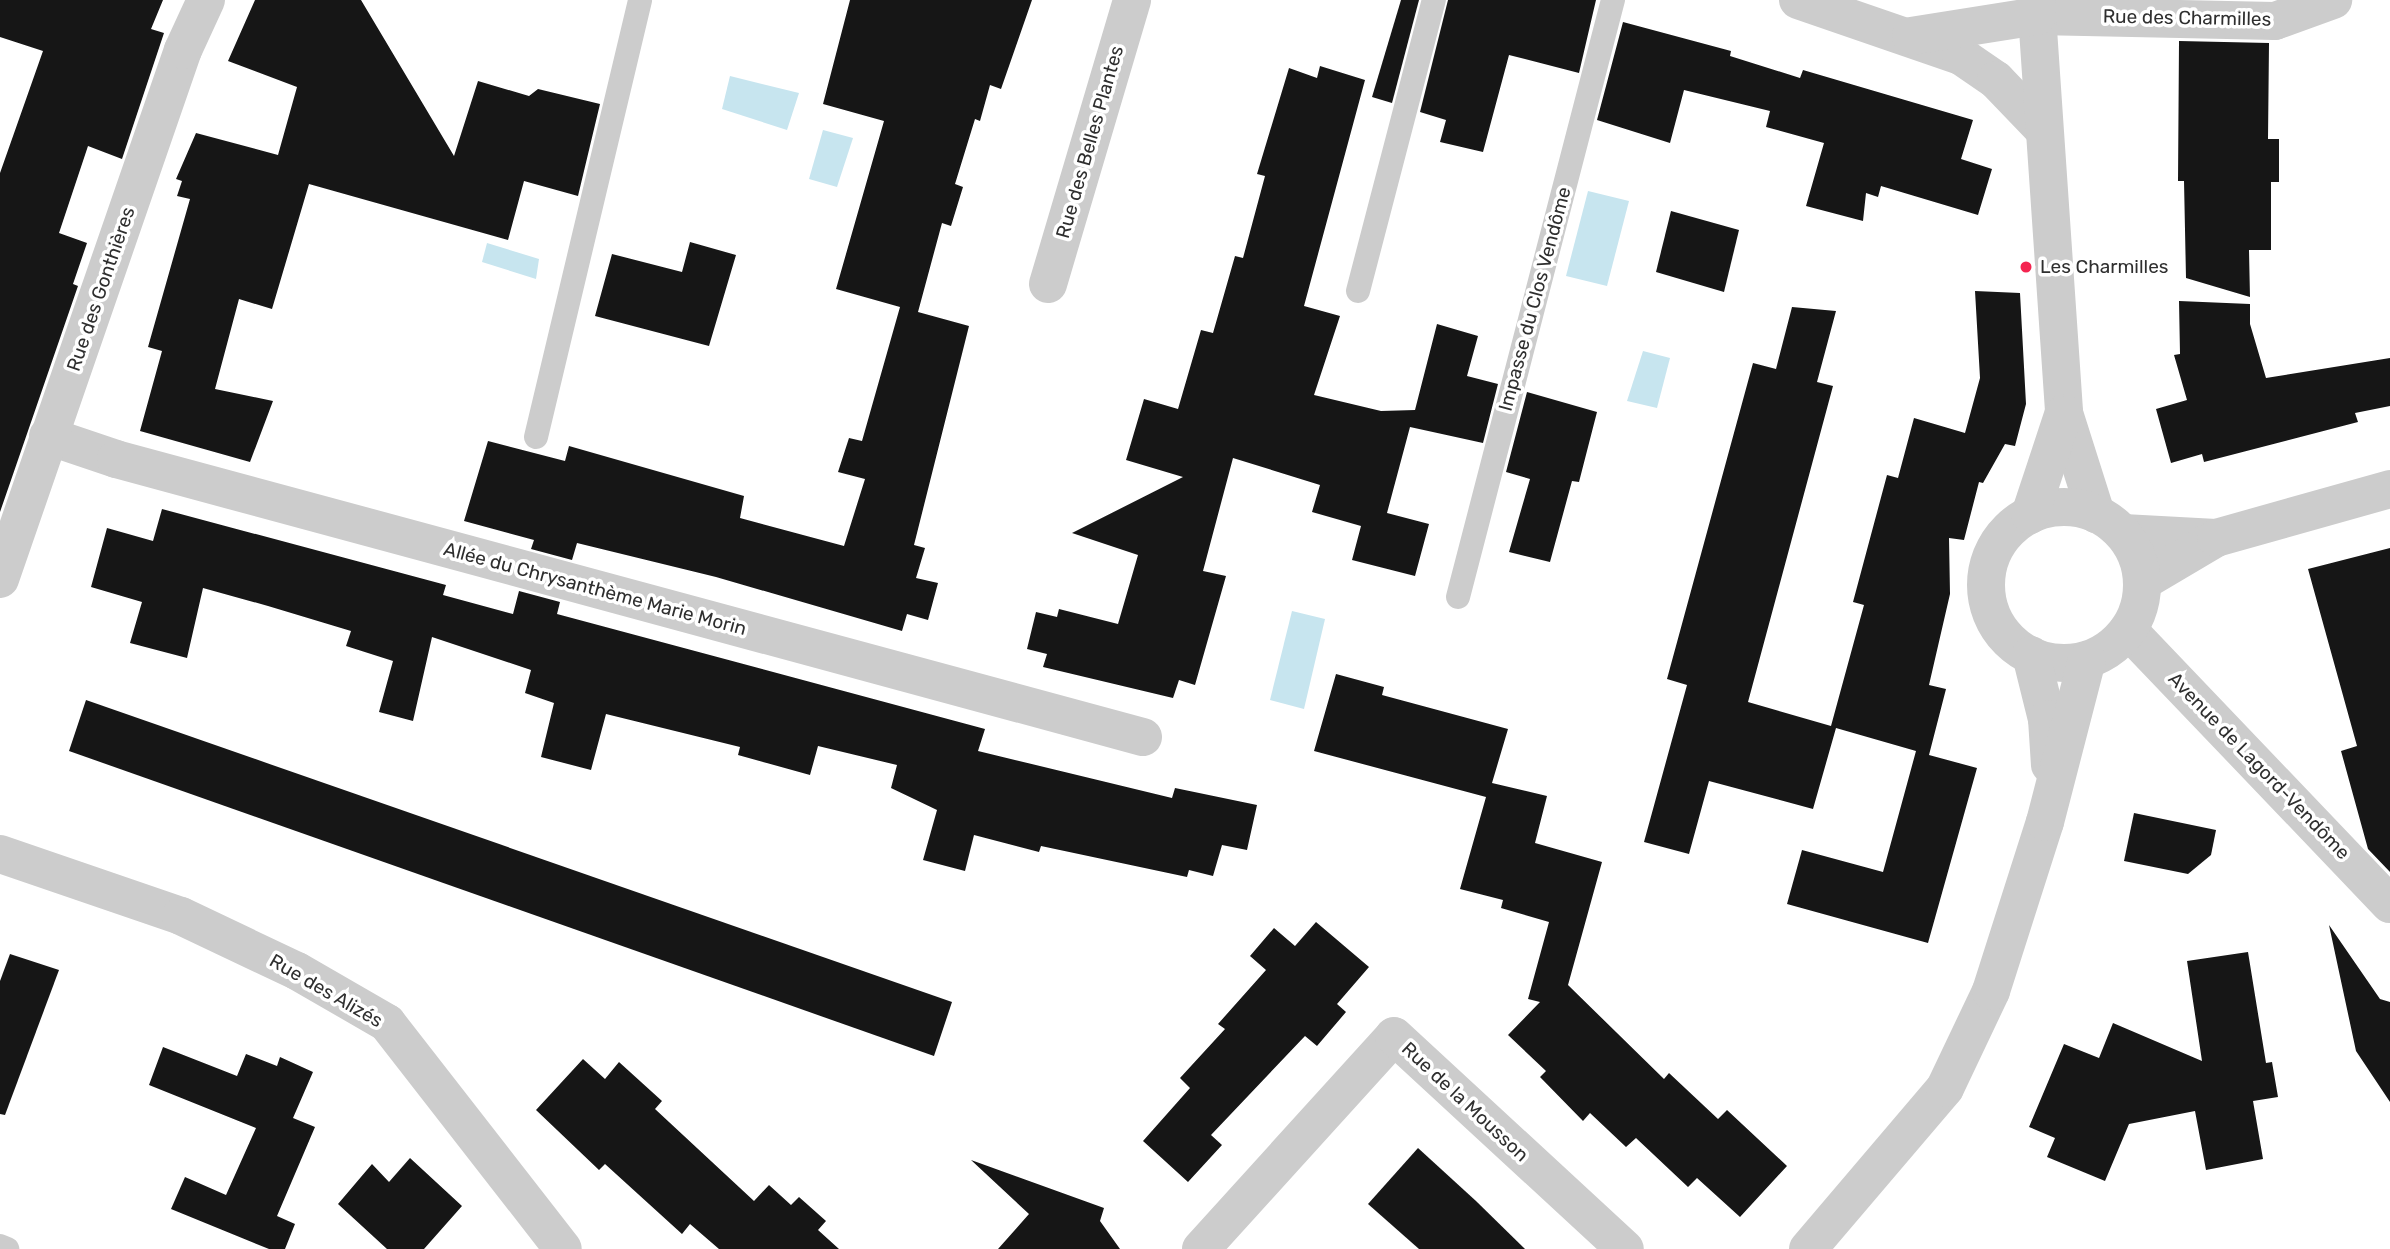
<!DOCTYPE html>
<html>
<head>
<meta charset="utf-8">
<style>
	body { margin:0 }
	#map { position:relative; width:2390px; height:1249px; overflow:hidden; background:#fff; font-family:Rubik,sans-serif }
	div>[style] { position:absolute }
	[style*='--x'] { left:calc(var(--x)*1px); top:calc(var(--y)*1px); width:calc(var(--w)*1px); rotate:calc(var(--a)*1deg) }
	.water>* { inset:0; background:#c7e5ef }
	.building>* { inset:0; background:#161616 }
	.service>* { height:24px; margin:-12px; padding:0 12px; transform-origin:12px; border-radius:12px; background:#ccc }
	.minor>* { height:38px; margin:-19px; padding:0 19px; transform-origin:19px; border-radius:19px; background:#ccc }
	.tertiary>* { height:38px; margin:-19px; padding:0 19px; transform-origin:19px; border-radius:19px; background:#ccc }
	.tertiary>.ring { margin:-19px; padding:0; box-sizing:content-box; background:none; border:38px solid #ccc; border-radius:50% }
	.dots>* { width:19px; height:19px; translate:-50% -50%; box-sizing:border-box; border:4px solid #fff; border-radius:50% }
	span { translate:-50% -50%; white-space:nowrap; text-align:center; line-height:1.15; -webkit-text-stroke:7px #fff; paint-order:stroke }
	.street-label { font-size:19px; color:#2f2f2f }
	.poi-label { font-size:19px; color:#2f2f2f }
	.left { translate:0 -50%; text-align:left }
</style>
</head>
<body>
<div id="map">
	<div class="water">
		<i style="clip-path:polygon(730px 76px,799px 93px,787px 130px,722px 109px)"></i>
		<i style="clip-path:polygon(823px 130px,853px 138px,837px 187px,809px 179px)"></i>
		<i style="clip-path:polygon(1588px 191px,1629px 201px,1607px 286px,1566px 276px)"></i>
		<i style="clip-path:polygon(487px 243px,539px 259px,536px 279px,482px 262px)"></i>
		<i style="clip-path:polygon(1643px 351px,1670px 358px,1657px 408px,1627px 401px)"></i>
		<i style="clip-path:polygon(1292px 611px,1325px 619px,1304px 709px,1270px 700px)"></i>
	</div>
	<div class="building">
		<i style="clip-path:polygon(0 0,163px 0,151px 29px,164px 33px,122px 159px,88px 146px,59px 233px,87px 243px,73px 284px,78px 286px,0 512px,0 173px,43px 51px,0 37px)"></i>
		<i style="clip-path:polygon(255px 0,361px 0,454px 156px,478px 81px,529px 96px,538px 89px,600px 104px,578px 196px,524px 181px,508px 240px,309px 184px,272px 309px,239px 299px,215px 389px,273px 401px,250px 462px,140px 431px,162px 351px,148px 347px,190px 199px,177px 196px,182px 181px,176px 179px,196px 133px,278px 155px,297px 87px,228px 61px)"></i>
		<i style="clip-path:polygon(850px 0,1032px 0,1001px 89px,990px 85px,980px 121px,975px 119px,955px 184px,963px 187px,951px 226px,942px 223px,918px 312px,969px 326px,914px 545px,925px 548px,916px 578px,938px 583px,928px 620px,907px 614px,902px 631px,716px 577px,577px 543px,572px 560px,531px 549px,534px 540px,464px 521px,488px 441px,565px 461px,569px 446px,744px 496px,740px 518px,844px 546px,865px 479px,838px 472px,849px 438px,862px 441px,900px 307px,836px 289px,884px 121px,823px 104px)"></i>
		<i style="clip-path:polygon(1401px 0,1419px 0,1392px 103px,1372px 97px)"></i>
		<i style="clip-path:polygon(1448px 0,1596px 0,1579px 73px,1509px 55px,1483px 152px,1440px 142px,1446px 120px,1420px 112px)"></i>
		<i style="clip-path:polygon(1623px 22px,1731px 51px,1730px 56px,1800px 78px,1803px 70px,1973px 120px,1961px 159px,1992px 169px,1978px 215px,1881px 186px,1878px 197px,1866px 193px,1863px 221px,1806px 206px,1824px 143px,1766px 127px,1770px 111px,1684px 90px,1670px 143px,1597px 120px)"></i>
		<i style="clip-path:polygon(2179px 41px,2269px 43px,2268px 139px,2279px 139px,2279px 182px,2271px 182px,2271px 250px,2249px 250px,2250px 297px,2186px 278px,2184px 181px,2178px 181px)"></i>
		<i style="clip-path:polygon(1320px 66px,1365px 80px,1304px 306px,1340px 316px,1314px 395px,1381px 411px,1415px 410px,1437px 324px,1478px 336px,1467px 376px,1498px 384px,1483px 443px,1410px 427px,1387px 513px,1429px 524px,1415px 576px,1352px 560px,1361px 526px,1312px 512px,1320px 485px,1233px 458px,1203px 571px,1226px 576px,1195px 685px,1179px 680px,1173px 698px,1043px 667px,1047px 654px,1027px 649px,1036px 612px,1057px 617px,1059px 609px,1118px 624px,1138px 555px,1072px 533px,1183px 477px,1126px 460px,1144px 399px,1178px 409px,1201px 330px,1213px 333px,1235px 256px,1243px 258px,1265px 176px,1257px 174px,1289px 68px,1317px 78px)"></i>
		<i style="clip-path:polygon(1671px 211px,1739px 230px,1724px 292px,1656px 272px)"></i>
		<i style="clip-path:polygon(690px 242px,736px 255px,709px 346px,595px 316px,612px 254px,682px 272px)"></i>
		<i style="clip-path:polygon(1975px 291px,2020px 293px,2026px 404px,2015px 446px,2005px 444px,1983px 483px,1979px 482px,1964px 540px,1949px 538px,1950px 594px,1929px 685px,1946px 689px,1929px 755px,1977px 768px,1928px 943px,1787px 904px,1802px 850px,1883px 872px,1916px 751px,1836px 728px,1813px 809px,1709px 781px,1689px 854px,1644px 842px,1687px 685px,1667px 679px,1753px 363px,1776px 369px,1792px 307px,1836px 311px,1817px 382px,1833px 386px,1748px 702px,1831px 726px,1864px 605px,1853px 602px,1887px 475px,1898px 478px,1914px 418px,1965px 433px,1980px 378px)"></i>
		<i style="clip-path:polygon(2179px 301px,2250px 304px,2250px 324px,2266px 378px,2390px 358px,2390px 406px,2355px 413px,2358px 422px,2204px 462px,2202px 454px,2171px 463px,2156px 409px,2187px 400px,2174px 355px,2180px 354px)"></i>
		<i style="clip-path:polygon(1527px 392px,1597px 412px,1579px 482px,1572px 481px,1550px 562px,1509px 552px,1530px 479px,1506px 472px)"></i>
		<i style="clip-path:polygon(162px 509px,446px 585px,443px 595px,513px 614px,519px 591px,560px 602px,557px 614px,985px 729px,978px 751px,1172px 798px,1175px 788px,1257px 805px,1247px 850px,1222px 845px,1213px 876px,1189px 870px,1187px 877px,1041px 846px,1039px 852px,974px 835px,965px 871px,923px 860px,937px 810px,891px 788px,897px 765px,818px 746px,810px 775px,738px 755px,740px 747px,606px 714px,591px 770px,541px 757px,554px 703px,525px 693px,531px 670px,432px 637px,413px 721px,379px 712px,393px 661px,346px 646px,351px 631px,268px 606px,203px 588px,187px 658px,130px 643px,142px 602px,91px 587px,107px 528px,153px 541px)"></i>
		<i style="clip-path:polygon(2390px 548px,2390px 872px,2368px 849px,2341px 751px,2357px 746px,2308px 569px)"></i>
		<i style="clip-path:polygon(1336px 674px,1384px 687px,1382px 695px,1508px 729px,1492px 783px,1547px 796px,1535px 843px,1602px 862px,1568px 985px,1664px 1079px,1669px 1073px,1718px 1119px,1727px 1110px,1787px 1166px,1740px 1217px,1697px 1178px,1688px 1187px,1636px 1138px,1626px 1147px,1590px 1113px,1583px 1121px,1540px 1077px,1546px 1071px,1508px 1035px,1540px 1002px,1528px 999px,1549px 922px,1501px 908px,1503px 900px,1460px 889px,1486px 797px,1314px 751px)"></i>
		<i style="clip-path:polygon(86px 700px,952px 1002px,934px 1056px,69px 751px)"></i>
		<i style="clip-path:polygon(2134px 813px,2216px 830px,2211px 855px,2188px 874px,2124px 861px)"></i>
		<i style="clip-path:polygon(1316px 922px,1369px 967px,1337px 1004px,1346px 1012px,1317px 1046px,1305px 1036px,1211px 1135px,1222px 1145px,1188px 1182px,1143px 1141px,1190px 1088px,1180px 1078px,1225px 1029px,1218px 1024px,1266px 970px,1250px 956px,1274px 928px,1295px 946px)"></i>
		<i style="clip-path:polygon(2329px 925px,2380px 999px,2390px 1002px,2390px 1102px,2356px 1051px)"></i>
		<i style="clip-path:polygon(2248px 952px,2266px 1063px,2272px 1062px,2278px 1097px,2253px 1101px,2263px 1159px,2206px 1170px,2195px 1111px,2129px 1124px,2105px 1181px,2047px 1157px,2055px 1138px,2029px 1127px,2064px 1044px,2099px 1058px,2113px 1023px,2202px 1061px,2187px 961px)"></i>
		<i style="clip-path:polygon(10px 954px,59px 970px,5px 1115px,0 1114px,0 981px)"></i>
		<i style="clip-path:polygon(163px 1047px,237px 1076px,246px 1054px,277px 1066px,280px 1057px,313px 1072px,293px 1118px,315px 1127px,277px 1216px,295px 1224px,285px 1249px,269px 1249px,171px 1209px,185px 1177px,226px 1195px,256px 1128px,149px 1085px)"></i>
		<i style="clip-path:polygon(583px 1059px,605px 1079px,619px 1062px,662px 1101px,655px 1109px,754px 1201px,769px 1185px,791px 1205px,799px 1197px,826px 1221px,818px 1230px,839px 1249px,719px 1249px,690px 1224px,682px 1234px,605px 1164px,599px 1170px,536px 1110px)"></i>
		<i style="clip-path:polygon(1418px 1148px,1476px 1201px,1525px 1249px,1419px 1249px,1368px 1204px)"></i>
		<i style="clip-path:polygon(410px 1158px,462px 1206px,424px 1249px,387px 1249px,338px 1204px,372px 1164px,389px 1182px)"></i>
		<i style="clip-path:polygon(971px 1160px,1104px 1208px,1100px 1221px,1120px 1249px,998px 1249px,1029px 1214px)"></i>
	</div>
	<div class="service">
		<i style="--x:1358;--y:291;--w:301;--a:-75.4"></i>
		<i style="--x:536;--y:437;--w:449;--a:-76.6"></i>
		<i style="--x:1458;--y:597;--w:617;--a:-75.45"></i>
		<i style="--x:0;--y:1246;--w:8;--a:23"></i>
	</div>
	<div class="minor">
		<i style="--x:2037;--y:16;--w:238;--a:1.2"></i>
		<i style="--x:2275;--y:21;--w:62;--a:-19.9"></i>
		<i style="--x:1048;--y:284;--w:296;--a:-73.5"></i>
		<i style="--x:48;--y:436;--w:72;--a:18.7"></i>
		<i style="--x:116;--y:459;--w:1064;--a:15.15"></i>
		<i style="--x:2123;--y:533;--w:93;--a:3.1"></i>
		<i style="--x:2142;--y:582;--w:86;--a:-30.7"></i>
		<i style="--x:2216;--y:538;--w:181;--a:-15.7"></i>
		<i style="--x:2128;--y:630;--w:379;--a:46.3"></i>
		<i style="--x:0;--y:854;--w:191;--a:18.9"></i>
		<i style="--x:181;--y:916;--w:128;--a:25.4"></i>
		<i style="--x:297;--y:971;--w:104;--a:30"></i>
		<i style="--x:387;--y:1023;--w:286;--a:52.1"></i>
		<i style="--x:1201;--y:1249;--w:287;--a:-47.8"></i>
		<i style="--x:1394;--y:1036;--w:314;--a:42.7"></i>
	</div>
	<div class="tertiary">
		<i style="--x:1798;--y:0;--w:172;--a:19"></i>
		<i style="--x:1961;--y:56;--w:42;--a:34.4"></i>
		<i style="--x:1996;--y:80;--w:68;--a:46.2"></i>
		<i style="--x:2036;--y:0;--w:414;--a:86.1"></i>
		<i style="--x:2064;--y:413;--w:106;--a:72.4"></i>
		<i style="--x:1911;--y:36;--w:128;--a:-9"></i>
		<i class="ring" style="left:1986px;top:507px;width:118px;height:118px"></i>
		<i style="--x:2030;--y:515;--w:105;--a:-71.7"></i>
		<i style="--x:0;--y:579;--w:560;--a:-70.92"></i>
		<i style="--x:183;--y:50;--w:55;--a:-65.3"></i>
		<i style="--x:2031;--y:655;--w:66;--a:76"></i>
		<i style="--x:2047;--y:719;--w:46;--a:86.3"></i>
		<i style="--x:1808;--y:1249;--w:211;--a:-49.6"></i>
		<i style="--x:1945;--y:1088;--w:107;--a:-64.6"></i>
		<i style="--x:1991;--y:991;--w:177;--a:-72.3"></i>
		<i style="--x:2045;--y:822;--w:167;--a:-75.5"></i>
	</div>
	<div class="dots">
		<i style="left:2026px;top:267px;background:#f42450"></i>
	</div>
	<div class="street-label">
		<span style="left:2187px;top:18px;rotate:1deg">Rue des Charmilles</span>
		<span style="left:1090px;top:142px;rotate:-74deg">Rue des Belles Plantes</span>
		<span style="left:101px;top:289px;rotate:-71deg">Rue des Gonthières</span>
		<span style="left:1535px;top:299px;rotate:-75deg">Impasse du Clos Vendôme</span>
		<span style="left:595px;top:589px;rotate:15deg">Allée du Chrysanthème Marie Morin</span>
		<span style="left:2259px;top:766px;rotate:46deg">Avenue de Lagord-Vendôme</span>
		<span style="left:326px;top:991px;rotate:30deg">Rue des Alizés</span>
		<span style="left:1465px;top:1102px;rotate:43deg">Rue de la Mousson</span>
	</div>
	<div class="poi-label">
		<span class="left" style="left:2040px;top:267px">Les Charmilles</span>
	</div>
</div>
</body>
</html>
